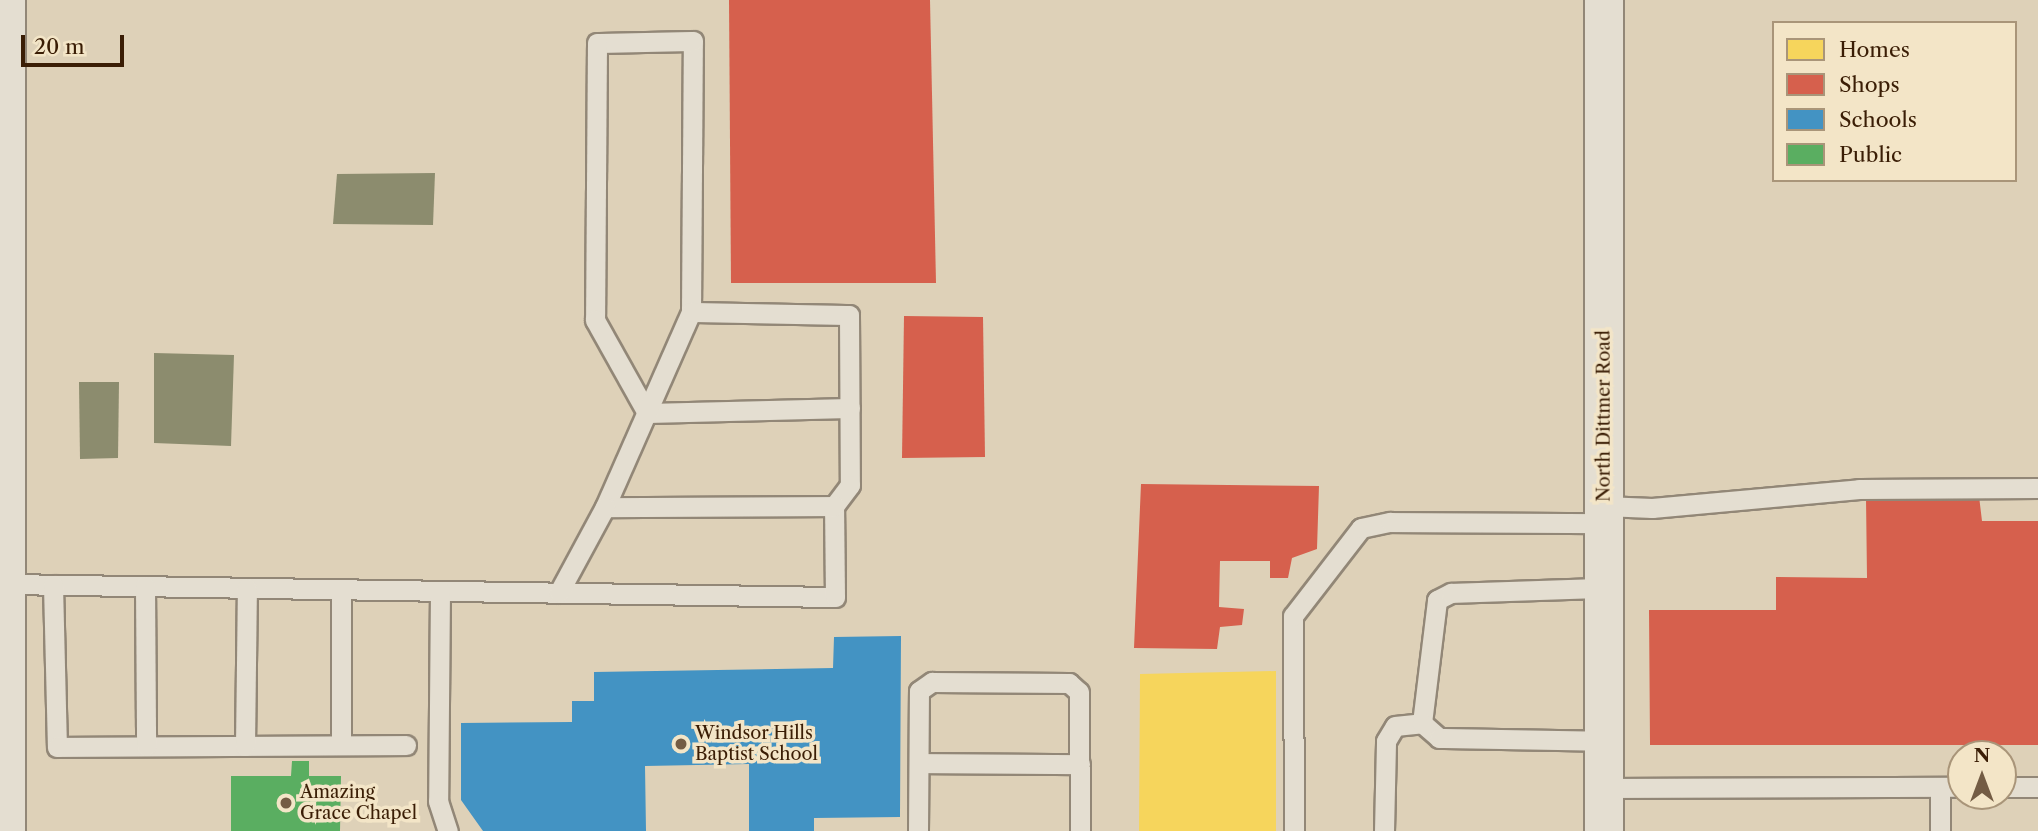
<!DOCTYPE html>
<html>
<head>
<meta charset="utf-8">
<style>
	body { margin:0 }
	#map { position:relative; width:2038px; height:831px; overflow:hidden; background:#ded1b8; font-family:"Libre Caslon Text",serif }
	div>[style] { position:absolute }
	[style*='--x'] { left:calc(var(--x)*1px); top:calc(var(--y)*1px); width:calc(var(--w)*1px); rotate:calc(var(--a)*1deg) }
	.homes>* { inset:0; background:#f6d55c }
	.shops>* { inset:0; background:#d6604d }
	.schools>* { inset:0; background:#4393c3 }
	.public>* { inset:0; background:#5aae61 }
	.industry>* { inset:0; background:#8c8c6e }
	.roads { filter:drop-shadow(2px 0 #928777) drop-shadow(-2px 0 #928777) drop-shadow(0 2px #928777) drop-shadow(0 -2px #928777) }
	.lane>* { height:19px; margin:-9.5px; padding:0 9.5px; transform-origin:9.5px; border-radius:9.5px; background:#e4ded1 }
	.street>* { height:38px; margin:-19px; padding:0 19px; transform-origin:19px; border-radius:19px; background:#e4ded1 }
	.dots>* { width:19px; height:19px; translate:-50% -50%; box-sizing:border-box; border:4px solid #f3e5c7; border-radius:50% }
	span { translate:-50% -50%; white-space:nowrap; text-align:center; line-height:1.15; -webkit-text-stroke:7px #f3e5c7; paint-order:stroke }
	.street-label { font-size:18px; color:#3a1d05 }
	.poi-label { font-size:18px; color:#3a1d05 }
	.left { translate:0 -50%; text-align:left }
	.legend { position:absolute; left:1772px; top:21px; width:245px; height:161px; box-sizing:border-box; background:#f3e5c7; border:2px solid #a99579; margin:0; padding:9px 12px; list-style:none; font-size:21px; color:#3a1d05 }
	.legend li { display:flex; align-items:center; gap:14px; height:35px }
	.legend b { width:35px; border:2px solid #a99579 }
	.north { position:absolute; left:1947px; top:740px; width:70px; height:70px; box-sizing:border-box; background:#f3e5c7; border:2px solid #a99579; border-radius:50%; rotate:0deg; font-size:19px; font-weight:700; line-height:28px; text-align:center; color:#3a1d05 }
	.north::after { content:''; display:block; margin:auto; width:24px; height:32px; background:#735c44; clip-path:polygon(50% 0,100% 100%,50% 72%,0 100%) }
	.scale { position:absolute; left:21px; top:35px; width:103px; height:32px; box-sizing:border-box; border:4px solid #3a1d05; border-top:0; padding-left:9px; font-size:21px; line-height:24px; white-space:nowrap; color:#3a1d05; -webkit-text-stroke:5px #f3e5c7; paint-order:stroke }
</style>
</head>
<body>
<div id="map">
	<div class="homes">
		<i style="clip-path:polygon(1276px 671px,1276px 831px,1139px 831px,1140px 674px)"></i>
	</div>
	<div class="shops">
		<i style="clip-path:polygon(729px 0,930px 0,936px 283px,731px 283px)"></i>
		<i style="clip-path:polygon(904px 316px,983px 317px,985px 457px,902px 458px)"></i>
		<i style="clip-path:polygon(1141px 484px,1319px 486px,1317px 549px,1292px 558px,1288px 578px,1270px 578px,1270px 561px,1220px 561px,1219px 607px,1244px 609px,1242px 625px,1220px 627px,1217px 649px,1134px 648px)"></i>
		<i style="clip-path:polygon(1979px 496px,1982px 521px,2038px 521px,2038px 745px,1650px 745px,1649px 610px,1776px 610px,1776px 577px,1867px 578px,1866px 498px)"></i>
	</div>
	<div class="schools">
		<i style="clip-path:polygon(901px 636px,900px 817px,814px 818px,814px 831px,749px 831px,749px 764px,645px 766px,646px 831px,483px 831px,461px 800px,461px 723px,572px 722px,572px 701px,594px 701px,594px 672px,833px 668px,834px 637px)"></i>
	</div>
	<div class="public">
		<i style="clip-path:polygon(292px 761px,309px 761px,309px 776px,341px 776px,340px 831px,231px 831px,231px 776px,291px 776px)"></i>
	</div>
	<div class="industry">
		<i style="clip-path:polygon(435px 173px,433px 225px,333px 224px,337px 174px)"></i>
		<i style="clip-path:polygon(154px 353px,234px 355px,231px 446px,154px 443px)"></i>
		<i style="clip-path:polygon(79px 382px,119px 382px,118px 458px,80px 459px)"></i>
	</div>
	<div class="roads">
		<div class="lane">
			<i style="--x:691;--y:312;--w:271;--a:-89.6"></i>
			<i style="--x:693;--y:41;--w:96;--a:178.8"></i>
			<i style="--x:597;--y:43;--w:277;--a:90.4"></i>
			<i style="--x:595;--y:320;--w:107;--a:60.8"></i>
			<i style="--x:647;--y:413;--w:203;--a:-1.4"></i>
			<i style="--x:1604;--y:506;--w:48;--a:2.4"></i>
			<i style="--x:1652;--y:508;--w:208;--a:-5.2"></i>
			<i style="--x:1859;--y:489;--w:179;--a:-0.3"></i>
			<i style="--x:605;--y:507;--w:213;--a:-66.2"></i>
			<i style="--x:691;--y:312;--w:158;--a:1.1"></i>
			<i style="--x:849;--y:315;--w:170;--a:89.7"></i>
			<i style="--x:850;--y:485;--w:26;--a:127"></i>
			<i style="--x:6;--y:584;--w:829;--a:0.9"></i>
			<i style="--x:835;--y:597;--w:91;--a:-90.6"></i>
			<i style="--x:834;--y:506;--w:229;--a:179.7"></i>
			<i style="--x:605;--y:507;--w:97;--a:118.4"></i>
			<i style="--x:53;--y:585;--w:162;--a:88.6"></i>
			<i style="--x:57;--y:747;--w:349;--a:-0.3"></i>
			<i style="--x:145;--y:586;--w:160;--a:89.6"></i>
			<i style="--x:440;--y:591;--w:210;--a:90.5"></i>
			<i style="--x:438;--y:801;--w:32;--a:72"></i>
			<i style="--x:1422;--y:723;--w:124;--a:-83"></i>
			<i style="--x:1437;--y:600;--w:16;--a:-27"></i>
			<i style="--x:1451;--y:593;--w:153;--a:-1.9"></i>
			<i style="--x:341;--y:745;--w:156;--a:-90"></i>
			<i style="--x:245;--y:746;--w:158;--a:-89.3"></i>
			<i style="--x:919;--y:763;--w:161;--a:0.4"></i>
			<i style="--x:2003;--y:787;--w:35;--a:0"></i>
			<i style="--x:1605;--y:788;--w:356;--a:-0.2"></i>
			<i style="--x:918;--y:831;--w:140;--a:-89.6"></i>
			<i style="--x:919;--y:691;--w:16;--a:-35"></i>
			<i style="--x:932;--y:682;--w:137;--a:0.4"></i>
			<i style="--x:1069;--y:683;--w:13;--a:42"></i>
			<i style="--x:1079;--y:692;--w:139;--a:89.6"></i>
			<i style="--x:1294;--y:831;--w:215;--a:-90.3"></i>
			<i style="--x:1293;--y:616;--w:111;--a:-52.3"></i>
			<i style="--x:1361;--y:528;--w:30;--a:-12"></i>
			<i style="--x:1390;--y:522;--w:214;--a:0.3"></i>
			<i style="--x:1384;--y:831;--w:90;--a:-88.7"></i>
			<i style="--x:1386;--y:741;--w:17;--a:-59"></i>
			<i style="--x:1395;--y:726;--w:27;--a:-6"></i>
			<i style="--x:1422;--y:723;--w:23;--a:41"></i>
			<i style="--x:1439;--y:738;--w:166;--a:1"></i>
			<i style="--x:1940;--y:831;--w:44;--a:-90"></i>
		</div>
		<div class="street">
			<i style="--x:1604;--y:0;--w:831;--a:90"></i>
			<i style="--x:6;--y:831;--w:831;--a:-90"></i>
		</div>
	</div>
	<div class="dots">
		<i style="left:681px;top:744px;background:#735c44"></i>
		<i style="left:286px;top:803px;background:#735c44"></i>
	</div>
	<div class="street-label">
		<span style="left:1604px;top:416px;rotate:-90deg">North Dittmer Road</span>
	</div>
	<div class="poi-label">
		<span class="left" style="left:695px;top:744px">Windsor Hills<br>Baptist School</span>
		<span class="left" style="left:300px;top:803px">Amazing<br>Grace Chapel</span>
	</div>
	<ul class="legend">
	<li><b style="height:19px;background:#f6d55c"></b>Homes</li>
	<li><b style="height:19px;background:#d6604d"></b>Shops</li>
	<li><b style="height:19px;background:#4393c3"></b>Schools</li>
	<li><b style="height:19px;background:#5aae61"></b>Public</li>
	</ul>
	<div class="north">N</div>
	<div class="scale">20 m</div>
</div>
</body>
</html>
